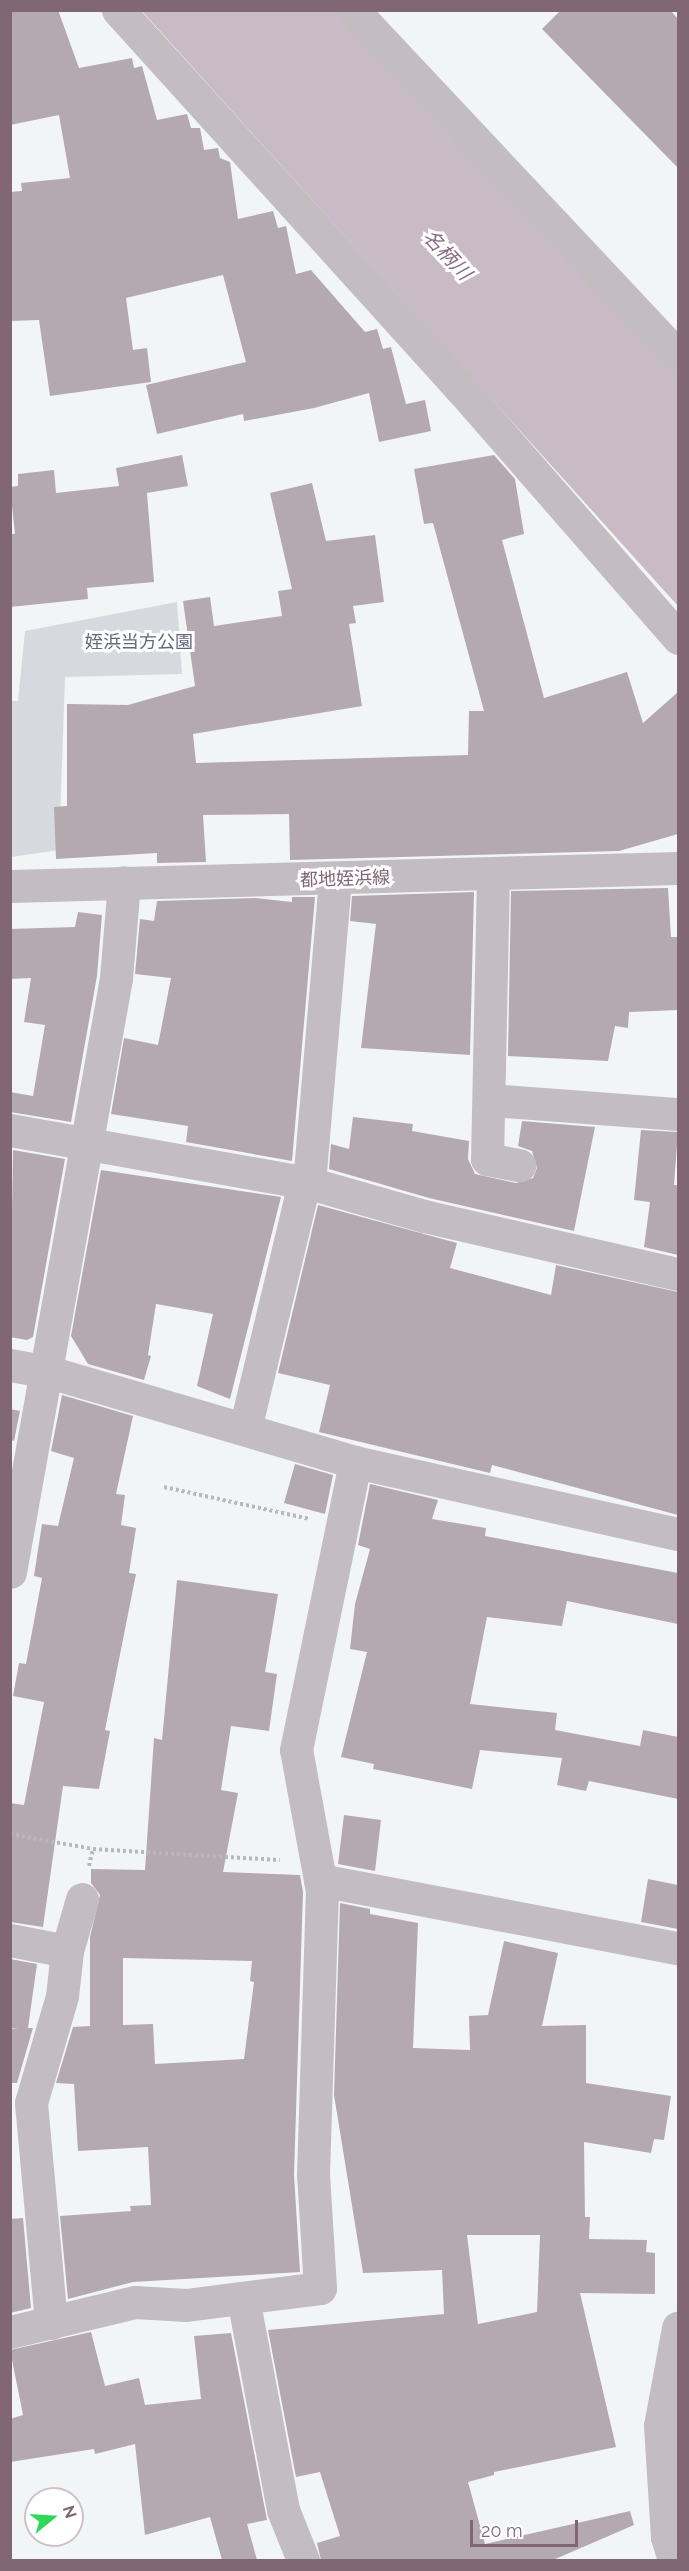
<!DOCTYPE html>
<html>
<head>
<meta charset="utf-8">
<style>
	body { margin:0 }
	#map { position:relative; width:689px; height:2571px; overflow:hidden; background:#f2f5f5; font-family:Raleway,"Noto Sans JP",sans-serif }
	div>[style] { position:absolute }
	[style*='--x'] { left:calc(var(--x)*1px); top:calc(var(--y)*1px); width:calc(var(--w)*1px); rotate:calc(var(--a)*1deg) }
	.green>* { inset:0; background:#d6d9de }
	.water>* { inset:0; background:#c9bbc5 }
	.building>* { inset:0; background:#b5a9b0 }
	.path>* { height:4px; margin-top:-2px; transform-origin:0; background:repeating-linear-gradient(90deg,#bbb6b9 0 3px,transparent 0 6px) }
	.minor>* { height:33px; margin:-16.5px; padding:0 16.5px; transform-origin:16.5px; border-radius:16.5px; background:#c3bcc0 }
	span { translate:-50% -50%; white-space:nowrap; text-align:center; line-height:1.15; -webkit-text-stroke:6px #fff; paint-order:stroke }
	.park-label { font-size:18px; color:#646878 }
	.street-label { font-size:18px; color:#816674 }
	.water-label { font-size:20px; color:#8b6c82; font-style:italic }
	.frame { position:absolute; inset:0; border:12px solid #816674; pointer-events:none }
	.north { position:absolute; left:24px; top:2487px; width:60px; height:60px; box-sizing:border-box; background:#fff; border:2px solid #cdc2c7; border-radius:50%; rotate:72deg; font-size:16px; font-weight:700; line-height:24px; text-align:center; color:#816674 }
	.north::after { content:''; display:block; margin:auto; width:21px; height:27px; background:#2fd859; clip-path:polygon(50% 0,100% 100%,50% 72%,0 100%) }
	.scale { position:absolute; left:470px; top:2520px; width:108px; height:27px; box-sizing:border-box; border:3px solid #816674; border-top:0; padding-left:8px; font-size:18px; line-height:21px; white-space:nowrap; color:#816674; -webkit-text-stroke:4px #fff; paint-order:stroke }
</style>
</head>
<body>
<div id="map">
	<div class="green">
		<i style="clip-path:polygon(177px 602px,182px 674px,65px 677px,59px 850px,11px 857px,11px 701px,18px 701px,25px 631px)"></i>
	</div>
	<div class="water">
		<i style="clip-path:polygon(142px 11px,336px 11px,678px 372px,678px 606px)"></i>
	</div>
	<div class="building">
		<i style="clip-path:polygon(10px 10px,58px 10px,79px 68px,132px 58px,134px 68px,142px 66px,157px 120px,187px 114px,191px 128px,200px 128px,204px 150px,218px 148px,220px 158px,230px 162px,238px 219px,273px 211px,278px 228px,286px 226px,296px 274px,311px 270px,365px 332px,377px 329px,383px 349px,391px 347px,406px 404px,425px 400px,431px 431px,379px 442px,369px 393px,314px 408px,244px 421px,243px 414px,157px 434px,146px 385px,246px 362px,223px 275px,126px 298px,133px 350px,147px 348px,151px 382px,50px 396px,39px 320px,10px 321px,10px 192px,22px 191px,21px 183px,70px 178px,59px 115px,10px 125px)"></i>
		<i style="clip-path:polygon(561px 10px,670px 10px,678px 19px,678px 168px,542px 29px)"></i>
		<i style="clip-path:polygon(182px 455px,188px 486px,147px 493px,154px 582px,87px 588px,88px 599px,10px 607px,10px 534px,15px 534px,10px 487px,18px 486px,18px 474px,54px 470px,56px 493px,119px 486px,116px 468px)"></i>
		<i style="clip-path:polygon(494px 455px,515px 479px,524px 534px,502px 540px,544px 698px,627px 672px,643px 723px,678px 692px,678px 834px,619px 851px,290px 860px,289px 814px,203px 815px,206px 862px,157px 863px,157px 853px,56px 859px,54px 807px,67px 806px,67px 704px,128px 705px,195px 686px,183px 601px,210px 597px,214px 626px,282px 616px,278px 591px,292px 589px,270px 493px,312px 483px,326px 541px,375px 535px,384px 602px,353px 606px,356px 623px,349px 624px,362px 706px,193px 734px,196px 763px,468px 755px,469px 711px,484px 711px,433px 523px,424px 524px,414px 469px)"></i>
		<i style="clip-path:polygon(668px 888px,671px 937px,678px 937px,678px 1010px,629px 1012px,628px 1028px,615px 1026px,608px 1061px,508px 1056px,511px 891px)"></i>
		<i style="clip-path:polygon(474px 892px,470px 1055px,361px 1048px,376px 924px,350px 921px,352px 896px)"></i>
		<i style="clip-path:polygon(292px 897px,315px 897px,292px 1161px,186px 1142px,188px 1126px,111px 1114px,124px 1038px,158px 1045px,171px 978px,135px 974px,140px 919px,154px 921px,157px 901px,255px 898px,292px 902px)"></i>
		<i style="clip-path:polygon(78px 912px,102px 915px,97px 976px,71px 1122px,10px 1112px,10px 1092px,33px 1096px,45px 1025px,24px 1022px,31px 978px,10px 979px,10px 929px,75px 927px)"></i>
		<i style="clip-path:polygon(353px 1117px,413px 1124px,412px 1131px,469px 1141px,468px 1159px,475px 1174px,516px 1183px,533px 1178px,537px 1168px,532px 1151px,518px 1146px,522px 1121px,595px 1127px,574px 1231px,429px 1198px,329px 1169px,331px 1144px,349px 1149px)"></i>
		<i style="clip-path:polygon(641px 1130px,678px 1132px,674px 1185px,678px 1185px,678px 1255px,644px 1247px,650px 1202px,634px 1200px)"></i>
		<i style="clip-path:polygon(13px 1150px,65px 1159px,33px 1337px,27px 1340px,10px 1337px)"></i>
		<i style="clip-path:polygon(101px 1170px,281px 1197px,230px 1399px,197px 1386px,213px 1314px,156px 1304px,148px 1355px,151px 1356px,144px 1380px,88px 1364px,71px 1336px)"></i>
		<i style="clip-path:polygon(318px 1205px,457px 1243px,450px 1268px,551px 1295px,556px 1265px,678px 1292px,678px 1515px,492px 1465px,490px 1473px,319px 1432px,330px 1385px,278px 1373px)"></i>
		<i style="clip-path:polygon(62px 1395px,133px 1416px,116px 1494px,125px 1495px,121px 1525px,136px 1528px,129px 1573px,136px 1574px,105px 1730px,110px 1731px,99px 1789px,63px 1786px,43px 1927px,10px 1922px,10px 1803px,24px 1805px,44px 1702px,13px 1696px,19px 1663px,26px 1664px,42px 1578px,34px 1576px,42px 1524px,58px 1526px,74px 1458px,51px 1451px)"></i>
		<i style="clip-path:polygon(10px 1409px,20px 1411px,14px 1441px,10px 1440px)"></i>
		<i style="clip-path:polygon(295px 1464px,333px 1475px,325px 1514px,284px 1503px)"></i>
		<i style="clip-path:polygon(370px 1484px,438px 1500px,432px 1519px,486px 1528px,485px 1536px,678px 1573px,678px 1624px,567px 1601px,562px 1626px,487px 1617px,470px 1704px,557px 1713px,555px 1730px,640px 1746px,643px 1730px,678px 1737px,678px 1799px,589px 1781px,586px 1791px,557px 1785px,562px 1758px,480px 1750px,472px 1789px,373px 1769px,374px 1764px,341px 1757px,367px 1652px,350px 1649px,355px 1604px,370px 1549px,358px 1545px)"></i>
		<i style="clip-path:polygon(evenodd,177px 1580px,278px 1594px,265px 1672px,277px 1674px,269px 1731px,231px 1726px,221px 1790px,238px 1793px,223px 1872px,300px 1875px,303px 1892px,294px 2175px,300px 2272px,133px 2282px,68px 2299px,60px 2216px,131px 2211px,130px 2206px,151px 2205px,148px 2147px,78px 2151px,74px 2084px,56px 2083px,73px 2027px,90px 2026px,90px 1937px,100px 1895px,91px 1883px,91px 1869px,145px 1870px,154px 1738px,162px 1740px,177px 1580px,123px 1958px,252px 1961px,250px 1981px,254px 1982px,244px 2059px,155px 2064px,153px 2024px,123px 2025px,123px 1958px)"></i>
		<i style="clip-path:polygon(344px 1815px,381px 1820px,375px 1871px,338px 1864px)"></i>
		<i style="clip-path:polygon(648px 1879px,678px 1885px,678px 1929px,641px 1922px)"></i>
		<i style="clip-path:polygon(evenodd,340px 1903px,370px 1909px,370px 1914px,418px 1923px,413px 2048px,470px 2050px,469px 2016px,488px 2015px,504px 1941px,558px 1953px,542px 2026px,586px 2025px,586px 2083px,671px 2096px,664px 2140px,654px 2139px,651px 2153px,584px 2142px,585px 2217px,590px 2217px,589px 2239px,647px 2240px,646px 2252px,655px 2253px,655px 2294px,580px 2293px,616px 2447px,494px 2472px,494px 2475px,468px 2482px,485px 2544px,630px 2511px,634px 2525px,553px 2560px,321px 2560px,317px 2543px,340px 2536px,320px 2472px,296px 2477px,268px 2330px,444px 2314px,442px 2270px,363px 2273px,334px 2095px,340px 1903px,467px 2235px,540px 2235px,537px 2312px,478px 2324px,467px 2235px)"></i>
		<i style="clip-path:polygon(10px 1959px,37px 1964px,28px 2028px,33px 2028px,17px 2083px,10px 2083px,10px 2029px,18px 2029px,10px 2028px)"></i>
		<i style="clip-path:polygon(23px 2218px,31px 2308px,10px 2313px,10px 2219px)"></i>
		<i style="clip-path:polygon(91px 2332px,105px 2386px,139px 2378px,145px 2405px,201px 2399px,194px 2336px,231px 2333px,267px 2520px,247px 2524px,257px 2560px,222px 2560px,210px 2517px,145px 2535px,135px 2444px,95px 2454px,94px 2449px,10px 2462px,10px 2419px,23px 2415px,10px 2350px)"></i>
	</div>
	<div class="path">
		<i style="--x:164;--y:1487;--w:148;--a:12.4"></i>
		<i style="--x:10;--y:1834;--w:84;--a:10.2"></i>
		<i style="--x:93;--y:1849;--w:187;--a:3.4"></i>
		<i style="--x:89;--y:1866;--w:17;--a:-77"></i>
	</div>
	<div class="minor">
		<i style="--x:118;--y:10;--w:513;--a:47.85"></i>
		<i style="--x:462;--y:390;--w:329;--a:48.9"></i>
		<i style="--x:353;--y:10;--w:475;--a:46.8"></i>
		<i style="--x:493;--y:874;--w:285;--a:91.2"></i>
		<i style="--x:487;--y:1159;--w:33;--a:11"></i>
		<i style="--x:10;--y:886;--w:668;--a:-1.54"></i>
		<i style="--x:490;--y:1100;--w:189;--a:4.3"></i>
		<i style="--x:10;--y:1130;--w:304;--a:10.1"></i>
		<i style="--x:309;--y:1183;--w:120;--a:16"></i>
		<i style="--x:424;--y:1216;--w:261;--a:12.9"></i>
		<i style="--x:10;--y:1365;--w:40;--a:10"></i>
		<i style="--x:49;--y:1372;--w:319;--a:16.4"></i>
		<i style="--x:355;--y:1462;--w:331;--a:12.6"></i>
		<i style="--x:245;--y:1429;--w:241;--a:-76.5"></i>
		<i style="--x:301;--y:1195;--w:14;--a:-56"></i>
		<i style="--x:309;--y:1183;--w:304;--a:-85.1"></i>
		<i style="--x:10;--y:1572;--w:603;--a:-79.88"></i>
		<i style="--x:116;--y:978;--w:96;--a:-85.2"></i>
		<i style="--x:320;--y:1880;--w:364;--a:10.8"></i>
		<i style="--x:10;--y:1940;--w:58;--a:10.9"></i>
		<i style="--x:67;--y:1951;--w:45;--a:96.3"></i>
		<i style="--x:62;--y:1996;--w:111;--a:106.2"></i>
		<i style="--x:31;--y:2103;--w:221;--a:84.8"></i>
		<i style="--x:67;--y:1951;--w:54;--a:-73.9"></i>
		<i style="--x:243;--y:2298;--w:216;--a:79.3"></i>
		<i style="--x:283;--y:2510;--w:54;--a:68.2"></i>
		<i style="--x:10;--y:2332;--w:129;--a:-13.5"></i>
		<i style="--x:135;--y:2302;--w:51;--a:3.4"></i>
		<i style="--x:186;--y:2305;--w:135;--a:-7.2"></i>
		<i style="--x:320;--y:2288;--w:113;--a:-93.5"></i>
		<i style="--x:313;--y:2175;--w:284;--a:-88.2"></i>
		<i style="--x:322;--y:1891;--w:143;--a:-100.4"></i>
		<i style="--x:296;--y:1750;--w:294;--a:-78.4"></i>
		<i style="--x:674;--y:2560;--w:24;--a:-107"></i>
		<i style="--x:667;--y:2537;--w:111;--a:-93.6"></i>
		<i style="--x:660;--y:2426;--w:100;--a:-79.6"></i>
	</div>
	<div class="park-label">
		<span style="left:139px;top:642px">姪浜当方公園</span>
	</div>
	<div class="street-label">
		<span style="left:345px;top:879px;rotate:-2deg">都地姪浜線</span>
	</div>
	<div class="water-label">
		<span style="left:447px;top:255px;rotate:47deg">名柄川</span>
	</div>
	<div class="frame"></div>
	<div class="north">N</div>
	<div class="scale">20 m</div>
</div>
</body>
</html>
